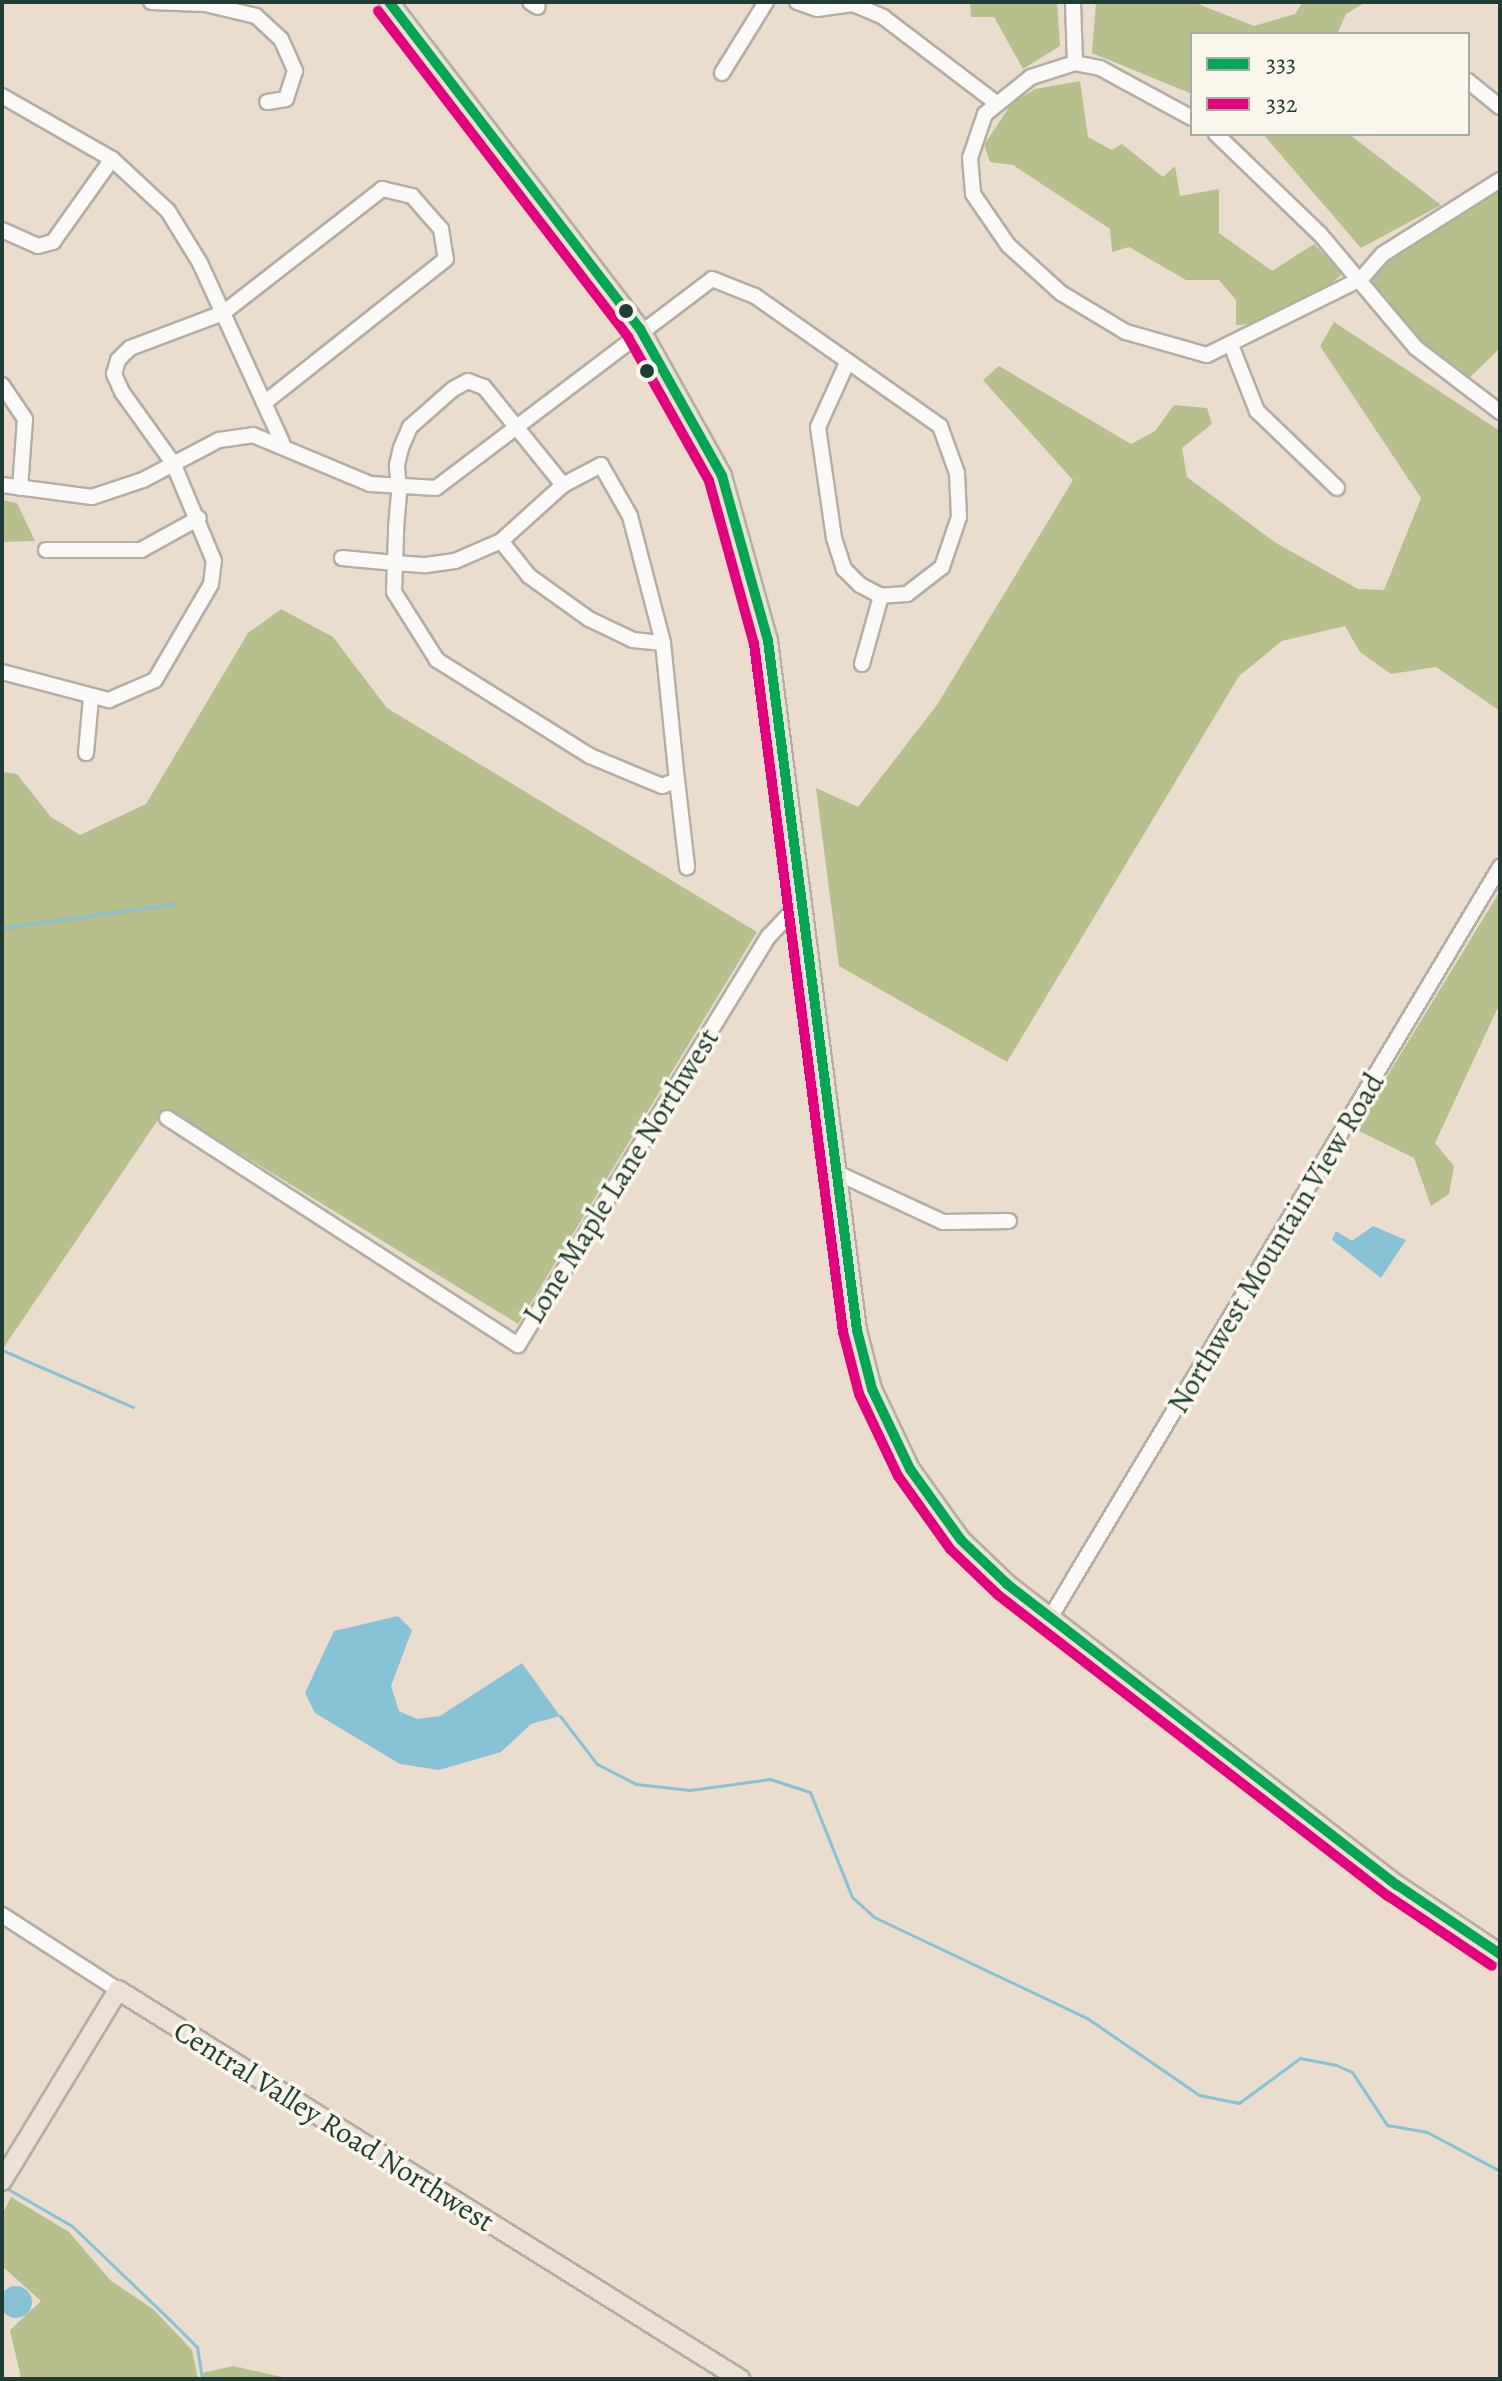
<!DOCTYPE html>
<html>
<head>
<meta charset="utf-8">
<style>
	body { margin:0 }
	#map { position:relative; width:1502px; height:2381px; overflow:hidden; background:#eaddce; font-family:Alegreya,serif }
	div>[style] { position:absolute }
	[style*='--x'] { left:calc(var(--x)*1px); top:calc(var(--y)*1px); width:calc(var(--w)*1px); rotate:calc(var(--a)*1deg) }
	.forest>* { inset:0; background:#b7bf8d }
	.water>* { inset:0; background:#87c2d6 }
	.round { border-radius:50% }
	.stream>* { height:3px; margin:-1.5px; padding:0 1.5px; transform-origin:1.5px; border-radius:1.5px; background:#87c2d6 }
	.roads { filter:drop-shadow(2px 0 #b4aea4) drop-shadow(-2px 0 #b4aea4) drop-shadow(0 2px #b4aea4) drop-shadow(0 -2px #b4aea4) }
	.minor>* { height:14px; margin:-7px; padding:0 7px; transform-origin:7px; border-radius:7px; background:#fcfaf8 }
	.major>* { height:18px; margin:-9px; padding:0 9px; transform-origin:9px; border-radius:9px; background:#ebe1d6 }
	.bus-1>* { height:10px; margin:-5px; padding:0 5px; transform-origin:5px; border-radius:5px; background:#00a651 }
	.bus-2>* { height:10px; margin:-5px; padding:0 5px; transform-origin:5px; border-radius:5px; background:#e5007d }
	.dots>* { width:22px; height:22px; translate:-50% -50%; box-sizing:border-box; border:4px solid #fbf7ec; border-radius:50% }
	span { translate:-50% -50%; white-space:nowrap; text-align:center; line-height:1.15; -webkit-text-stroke:7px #fbf7ec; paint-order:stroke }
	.street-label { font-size:30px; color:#1f3d34 }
	.frame { position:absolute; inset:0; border:4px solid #1f3d34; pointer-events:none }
	.legend { position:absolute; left:1190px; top:32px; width:280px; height:104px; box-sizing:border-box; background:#fbf7ec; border:2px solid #a3ada2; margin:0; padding:10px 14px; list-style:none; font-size:24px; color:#1f3d34 }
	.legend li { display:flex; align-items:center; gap:16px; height:40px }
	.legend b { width:40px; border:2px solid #a3ada2 }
</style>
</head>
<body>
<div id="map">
	<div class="forest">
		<i style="clip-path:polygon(970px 2px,1057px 2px,1060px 46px,1023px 69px,994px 17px,971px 17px)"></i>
		<i style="clip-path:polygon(1096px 2px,1193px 2px,1254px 26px,1295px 14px,1303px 2px,1366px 2px,1346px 14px,1337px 34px,1192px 34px,1192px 94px,1092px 53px)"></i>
		<i style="clip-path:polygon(1080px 81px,1088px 137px,1112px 150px,1122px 144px,1163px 177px,1175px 166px,1180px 196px,1219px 189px,1219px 233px,1272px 271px,1314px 244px,1343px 273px,1315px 299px,1269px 323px,1236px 325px,1236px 300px,1219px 280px,1186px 280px,1129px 247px,1112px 252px,1110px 229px,1013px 165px,990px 162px,984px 145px,1012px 103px,1035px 89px)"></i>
		<i style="clip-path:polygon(1263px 134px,1349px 134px,1441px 205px,1361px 248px)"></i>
		<i style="clip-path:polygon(1500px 185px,1500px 348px,1462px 385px,1416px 348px,1361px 279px,1383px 254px)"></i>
		<i style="clip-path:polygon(1334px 322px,1500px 431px,1500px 711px,1436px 667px,1391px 674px,1360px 652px,1345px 626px,1282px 641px,1239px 676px,1007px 1062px,839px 966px,816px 788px,858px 807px,937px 705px,1073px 480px,983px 380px,999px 366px,1131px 444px,1155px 431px,1174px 405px,1207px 408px,1212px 424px,1182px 448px,1187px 477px,1276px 543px,1358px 589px,1384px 590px,1421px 498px,1320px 346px)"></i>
		<i style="clip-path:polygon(2px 500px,17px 503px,35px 541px,2px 542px)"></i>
		<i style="clip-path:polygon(281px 609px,333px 637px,387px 708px,757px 932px,518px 1324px,166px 1108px,2px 1350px,2px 772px,17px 774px,51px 817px,80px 835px,146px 804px,248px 633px)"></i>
		<i style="clip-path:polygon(1500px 891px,1500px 1003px,1435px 1143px,1454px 1166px,1449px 1194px,1431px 1206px,1414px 1158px,1355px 1129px)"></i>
		<i style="clip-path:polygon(11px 2197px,69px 2232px,110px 2280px,153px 2309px,192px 2350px,198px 2379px,21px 2378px,10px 2330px,41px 2301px,2px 2266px,2px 2215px)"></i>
		<i style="clip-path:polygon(233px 2366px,291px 2379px,204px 2379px,202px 2373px)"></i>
	</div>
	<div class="water">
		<i style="clip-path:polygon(1373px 1226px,1406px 1240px,1381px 1278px,1332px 1240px,1336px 1231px,1352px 1241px)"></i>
		<i style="clip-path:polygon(398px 1616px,412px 1630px,391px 1686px,399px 1711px,417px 1719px,440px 1716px,522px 1663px,560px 1716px,531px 1724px,501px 1752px,439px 1770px,400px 1764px,315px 1713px,305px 1693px,334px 1631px)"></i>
		<i class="round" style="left:0;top:2286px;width:32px;height:32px"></i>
	</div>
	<div class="stream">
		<i style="--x:2;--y:928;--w:174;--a:-7.9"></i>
		<i style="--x:2;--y:1350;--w:143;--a:23.5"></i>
		<i style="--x:560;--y:1716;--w:61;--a:52.4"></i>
		<i style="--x:597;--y:1764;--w:44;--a:27.1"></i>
		<i style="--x:636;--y:1784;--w:54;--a:6.3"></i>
		<i style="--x:690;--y:1790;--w:81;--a:-7.8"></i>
		<i style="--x:770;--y:1779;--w:42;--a:18"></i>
		<i style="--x:810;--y:1792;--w:113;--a:68.2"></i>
		<i style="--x:852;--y:1897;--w:30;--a:42"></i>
		<i style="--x:874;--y:1917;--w:236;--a:25.4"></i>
		<i style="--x:1087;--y:2018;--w:136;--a:34.5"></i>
		<i style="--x:1199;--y:2095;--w:41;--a:11.3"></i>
		<i style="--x:1239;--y:2103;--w:76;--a:-36.4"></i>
		<i style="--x:1300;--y:2058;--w:37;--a:11"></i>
		<i style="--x:1336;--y:2065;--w:17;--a:24"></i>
		<i style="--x:1352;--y:2072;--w:64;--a:56.6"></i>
		<i style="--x:1387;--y:2125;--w:41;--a:9.9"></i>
		<i style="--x:1427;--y:2132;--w:83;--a:28.1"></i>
		<i style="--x:8;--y:2189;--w:74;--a:30"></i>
		<i style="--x:72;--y:2226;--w:136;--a:43.8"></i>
		<i style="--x:170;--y:2320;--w:38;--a:45"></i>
		<i style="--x:197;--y:2347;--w:32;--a:81"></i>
	</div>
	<div class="roads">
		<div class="minor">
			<i style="--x:151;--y:2;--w:54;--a:2.1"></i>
			<i style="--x:205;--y:4;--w:52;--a:13.2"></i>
			<i style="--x:256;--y:16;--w:34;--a:43"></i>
			<i style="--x:281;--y:39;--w:35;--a:66"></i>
			<i style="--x:295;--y:71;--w:29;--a:108"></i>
			<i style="--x:286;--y:99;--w:19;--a:171"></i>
			<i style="--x:530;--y:2;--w:9;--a:32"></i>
			<i style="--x:797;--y:2;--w:21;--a:19"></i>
			<i style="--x:817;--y:9;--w:36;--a:-8"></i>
			<i style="--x:853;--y:4;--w:33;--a:23"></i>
			<i style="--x:883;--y:17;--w:141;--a:37.2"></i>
			<i style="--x:1073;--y:2;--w:61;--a:88.1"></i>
			<i style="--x:722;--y:73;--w:84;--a:-58.2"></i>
			<i style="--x:1468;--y:81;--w:41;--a:39.1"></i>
			<i style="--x:2;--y:96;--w:127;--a:29.8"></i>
			<i style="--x:112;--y:159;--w:76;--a:42.9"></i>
			<i style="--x:168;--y:211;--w:61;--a:58.4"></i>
			<i style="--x:200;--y:263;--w:197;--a:65.4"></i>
			<i style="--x:1192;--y:118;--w:105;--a:-151.5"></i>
			<i style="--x:1100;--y:68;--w:25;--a:-169"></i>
			<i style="--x:1075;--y:63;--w:46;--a:162.3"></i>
			<i style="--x:1031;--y:77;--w:59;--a:141.2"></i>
			<i style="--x:985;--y:114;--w:46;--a:108.8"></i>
			<i style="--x:970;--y:158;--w:36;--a:85"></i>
			<i style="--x:973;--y:194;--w:62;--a:55.5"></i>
			<i style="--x:1008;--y:245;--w:72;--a:42.2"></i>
			<i style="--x:1061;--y:293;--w:76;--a:31"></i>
			<i style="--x:1126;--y:332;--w:84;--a:15.9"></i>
			<i style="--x:1207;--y:355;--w:172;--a:-26.3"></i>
			<i style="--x:1361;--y:279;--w:33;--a:-49"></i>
			<i style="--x:1383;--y:254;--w:138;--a:-32.3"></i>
			<i style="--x:1216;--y:134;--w:144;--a:43.9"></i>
			<i style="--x:1320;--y:234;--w:149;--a:49.9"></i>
			<i style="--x:1416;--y:348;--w:106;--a:37.3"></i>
			<i style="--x:2;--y:230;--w:39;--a:24"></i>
			<i style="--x:38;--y:246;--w:16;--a:-15"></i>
			<i style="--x:53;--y:242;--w:102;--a:-54.6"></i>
			<i style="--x:1231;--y:345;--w:71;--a:68.5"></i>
			<i style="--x:1257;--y:411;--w:111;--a:43.9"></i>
			<i style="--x:2;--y:385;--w:41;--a:55.9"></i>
			<i style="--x:25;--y:419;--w:69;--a:94.1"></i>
			<i style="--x:2;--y:485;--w:91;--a:7.6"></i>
			<i style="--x:92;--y:497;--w:54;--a:-18.4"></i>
			<i style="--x:143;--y:480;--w:86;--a:-27.8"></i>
			<i style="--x:219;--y:440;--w:34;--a:-8"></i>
			<i style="--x:253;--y:435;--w:127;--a:22.7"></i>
			<i style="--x:370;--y:484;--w:66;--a:3.5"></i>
			<i style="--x:436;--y:488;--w:346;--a:-37.1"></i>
			<i style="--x:712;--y:279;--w:46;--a:21.6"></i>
			<i style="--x:755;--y:296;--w:226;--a:35.1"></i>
			<i style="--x:940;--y:426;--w:50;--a:70.1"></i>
			<i style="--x:957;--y:473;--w:44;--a:87.4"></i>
			<i style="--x:959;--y:517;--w:53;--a:108.8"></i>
			<i style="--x:942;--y:567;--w:44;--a:142.4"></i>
			<i style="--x:907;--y:594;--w:26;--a:176"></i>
			<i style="--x:881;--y:596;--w:24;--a:-152"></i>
			<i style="--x:860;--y:585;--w:23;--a:-135"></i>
			<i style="--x:844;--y:569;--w:33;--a:-108"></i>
			<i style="--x:834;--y:538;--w:112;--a:-98.2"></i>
			<i style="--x:818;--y:427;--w:70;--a:-65.6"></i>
			<i style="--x:501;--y:541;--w:45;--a:51.3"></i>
			<i style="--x:529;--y:576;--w:74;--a:35.6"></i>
			<i style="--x:589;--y:619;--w:49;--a:25.5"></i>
			<i style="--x:633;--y:640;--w:30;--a:6"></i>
			<i style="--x:46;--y:550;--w:95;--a:0"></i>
			<i style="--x:141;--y:550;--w:66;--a:-28.9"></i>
			<i style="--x:342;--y:558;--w:53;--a:5.4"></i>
			<i style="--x:395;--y:563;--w:31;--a:4"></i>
			<i style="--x:426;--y:565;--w:29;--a:-8"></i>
			<i style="--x:455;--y:561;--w:50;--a:-23.5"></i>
			<i style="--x:501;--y:541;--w:84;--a:-42.1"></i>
			<i style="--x:563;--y:485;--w:43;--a:-27.8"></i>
			<i style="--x:601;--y:465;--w:59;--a:60.4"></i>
			<i style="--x:630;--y:516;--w:131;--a:75.4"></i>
			<i style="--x:663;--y:643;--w:138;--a:84.2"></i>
			<i style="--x:677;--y:780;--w:16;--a:158"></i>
			<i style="--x:662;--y:786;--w:78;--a:-157.4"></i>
			<i style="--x:590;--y:756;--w:181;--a:-147.9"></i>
			<i style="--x:437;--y:660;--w:80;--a:-122.3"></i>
			<i style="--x:394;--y:592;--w:29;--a:-88"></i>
			<i style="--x:395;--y:563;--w:35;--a:-88"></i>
			<i style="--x:396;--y:528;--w:38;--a:-85"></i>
			<i style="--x:399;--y:490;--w:25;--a:-95"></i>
			<i style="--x:397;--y:465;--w:17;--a:-77"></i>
			<i style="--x:401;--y:448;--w:23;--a:-67"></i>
			<i style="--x:410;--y:427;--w:57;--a:-41.5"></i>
			<i style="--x:453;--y:389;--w:17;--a:-28"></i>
			<i style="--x:468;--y:381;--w:17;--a:21"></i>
			<i style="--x:484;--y:387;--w:126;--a:51.1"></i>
			<i style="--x:862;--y:664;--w:71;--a:-74.4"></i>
			<i style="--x:2;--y:672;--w:111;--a:14.7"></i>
			<i style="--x:109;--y:700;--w:50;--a:-23.5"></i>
			<i style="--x:155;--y:680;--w:111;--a:-59.7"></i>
			<i style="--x:211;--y:584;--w:23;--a:-83"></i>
			<i style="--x:214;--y:561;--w:106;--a:-112.7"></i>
			<i style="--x:173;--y:463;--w:87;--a:-125.7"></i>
			<i style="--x:122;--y:392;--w:20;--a:-114"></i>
			<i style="--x:114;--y:374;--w:15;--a:-74"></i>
			<i style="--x:118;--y:360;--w:17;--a:-45"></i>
			<i style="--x:130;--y:348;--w:99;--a:-20.6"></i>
			<i style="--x:223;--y:313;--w:202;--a:-37.9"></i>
			<i style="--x:382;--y:189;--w:31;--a:13"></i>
			<i style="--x:412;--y:196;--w:44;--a:48.7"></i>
			<i style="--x:441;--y:229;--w:30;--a:81"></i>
			<i style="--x:446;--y:259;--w:232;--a:141.6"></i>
			<i style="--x:86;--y:753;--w:55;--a:-84.8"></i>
			<i style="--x:677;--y:780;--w:88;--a:83.4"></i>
			<i style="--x:167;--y:1118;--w:418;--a:32.9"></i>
			<i style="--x:518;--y:1345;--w:480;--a:-58.5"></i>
			<i style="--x:769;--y:936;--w:45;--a:-46.8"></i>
			<i style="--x:833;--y:1171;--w:121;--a:24.9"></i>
			<i style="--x:943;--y:1222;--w:66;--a:-0.9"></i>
			<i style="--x:1050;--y:1618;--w:876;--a:-59.07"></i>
			<i style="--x:2;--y:1915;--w:138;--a:32.9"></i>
		</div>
		<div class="major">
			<i style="--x:389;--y:2;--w:412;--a:52.5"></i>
			<i style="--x:640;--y:329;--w:168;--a:60.8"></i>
			<i style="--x:722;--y:476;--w:171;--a:74.4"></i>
			<i style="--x:768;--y:641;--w:695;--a:82.64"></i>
			<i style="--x:857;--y:1330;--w:61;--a:75.7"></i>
			<i style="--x:872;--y:1389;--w:89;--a:64.6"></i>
			<i style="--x:910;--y:1469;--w:87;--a:54.3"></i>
			<i style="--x:961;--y:1540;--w:64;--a:43.7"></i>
			<i style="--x:1007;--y:1584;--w:493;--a:37.7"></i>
			<i style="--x:1397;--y:1885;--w:124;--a:33.8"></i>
			<i style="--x:2;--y:2181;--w:223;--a:-58.7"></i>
			<i style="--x:118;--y:1990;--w:734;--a:32.02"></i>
		</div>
	</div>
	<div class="bus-1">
		<i style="--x:389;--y:2;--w:412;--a:52.5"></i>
		<i style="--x:640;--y:329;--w:168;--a:60.8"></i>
		<i style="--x:722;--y:476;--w:171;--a:74.4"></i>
		<i style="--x:768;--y:641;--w:695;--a:82.64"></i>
		<i style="--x:857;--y:1330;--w:61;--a:75.7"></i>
		<i style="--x:872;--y:1389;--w:89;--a:64.6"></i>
		<i style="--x:910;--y:1469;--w:87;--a:54.3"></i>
		<i style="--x:961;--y:1540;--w:64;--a:43.7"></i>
		<i style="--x:1007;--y:1584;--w:493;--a:37.7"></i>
		<i style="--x:1397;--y:1885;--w:124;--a:33.8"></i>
	</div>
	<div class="bus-2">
		<i style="--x:378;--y:11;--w:411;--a:52.5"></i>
		<i style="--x:628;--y:337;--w:165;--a:60.6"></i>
		<i style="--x:709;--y:481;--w:169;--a:74.6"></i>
		<i style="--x:754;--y:644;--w:694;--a:82.63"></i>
		<i style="--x:843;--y:1332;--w:64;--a:75.5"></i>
		<i style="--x:859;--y:1394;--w:91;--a:64.6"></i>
		<i style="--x:898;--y:1476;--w:90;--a:54.5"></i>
		<i style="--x:950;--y:1549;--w:66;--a:43.8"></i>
		<i style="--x:998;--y:1595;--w:493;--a:37.7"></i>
		<i style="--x:1388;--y:1896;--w:125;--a:33.9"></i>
	</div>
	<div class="dots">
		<i style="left:626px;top:311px;background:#1f3d34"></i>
		<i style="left:647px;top:371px;background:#1f3d34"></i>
	</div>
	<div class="street-label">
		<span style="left:621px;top:1176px;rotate:-58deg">Lone Maple Lane Northwest</span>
		<span style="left:1276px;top:1243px;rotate:-59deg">Northwest Mountain View Road</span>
		<span style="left:334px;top:2126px;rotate:32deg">Central Valley Road Northwest</span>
	</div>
	<div class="frame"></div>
	<ul class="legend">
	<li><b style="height:10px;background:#00a651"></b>333</li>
	<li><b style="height:10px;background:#e5007d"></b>332</li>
	</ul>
</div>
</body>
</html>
